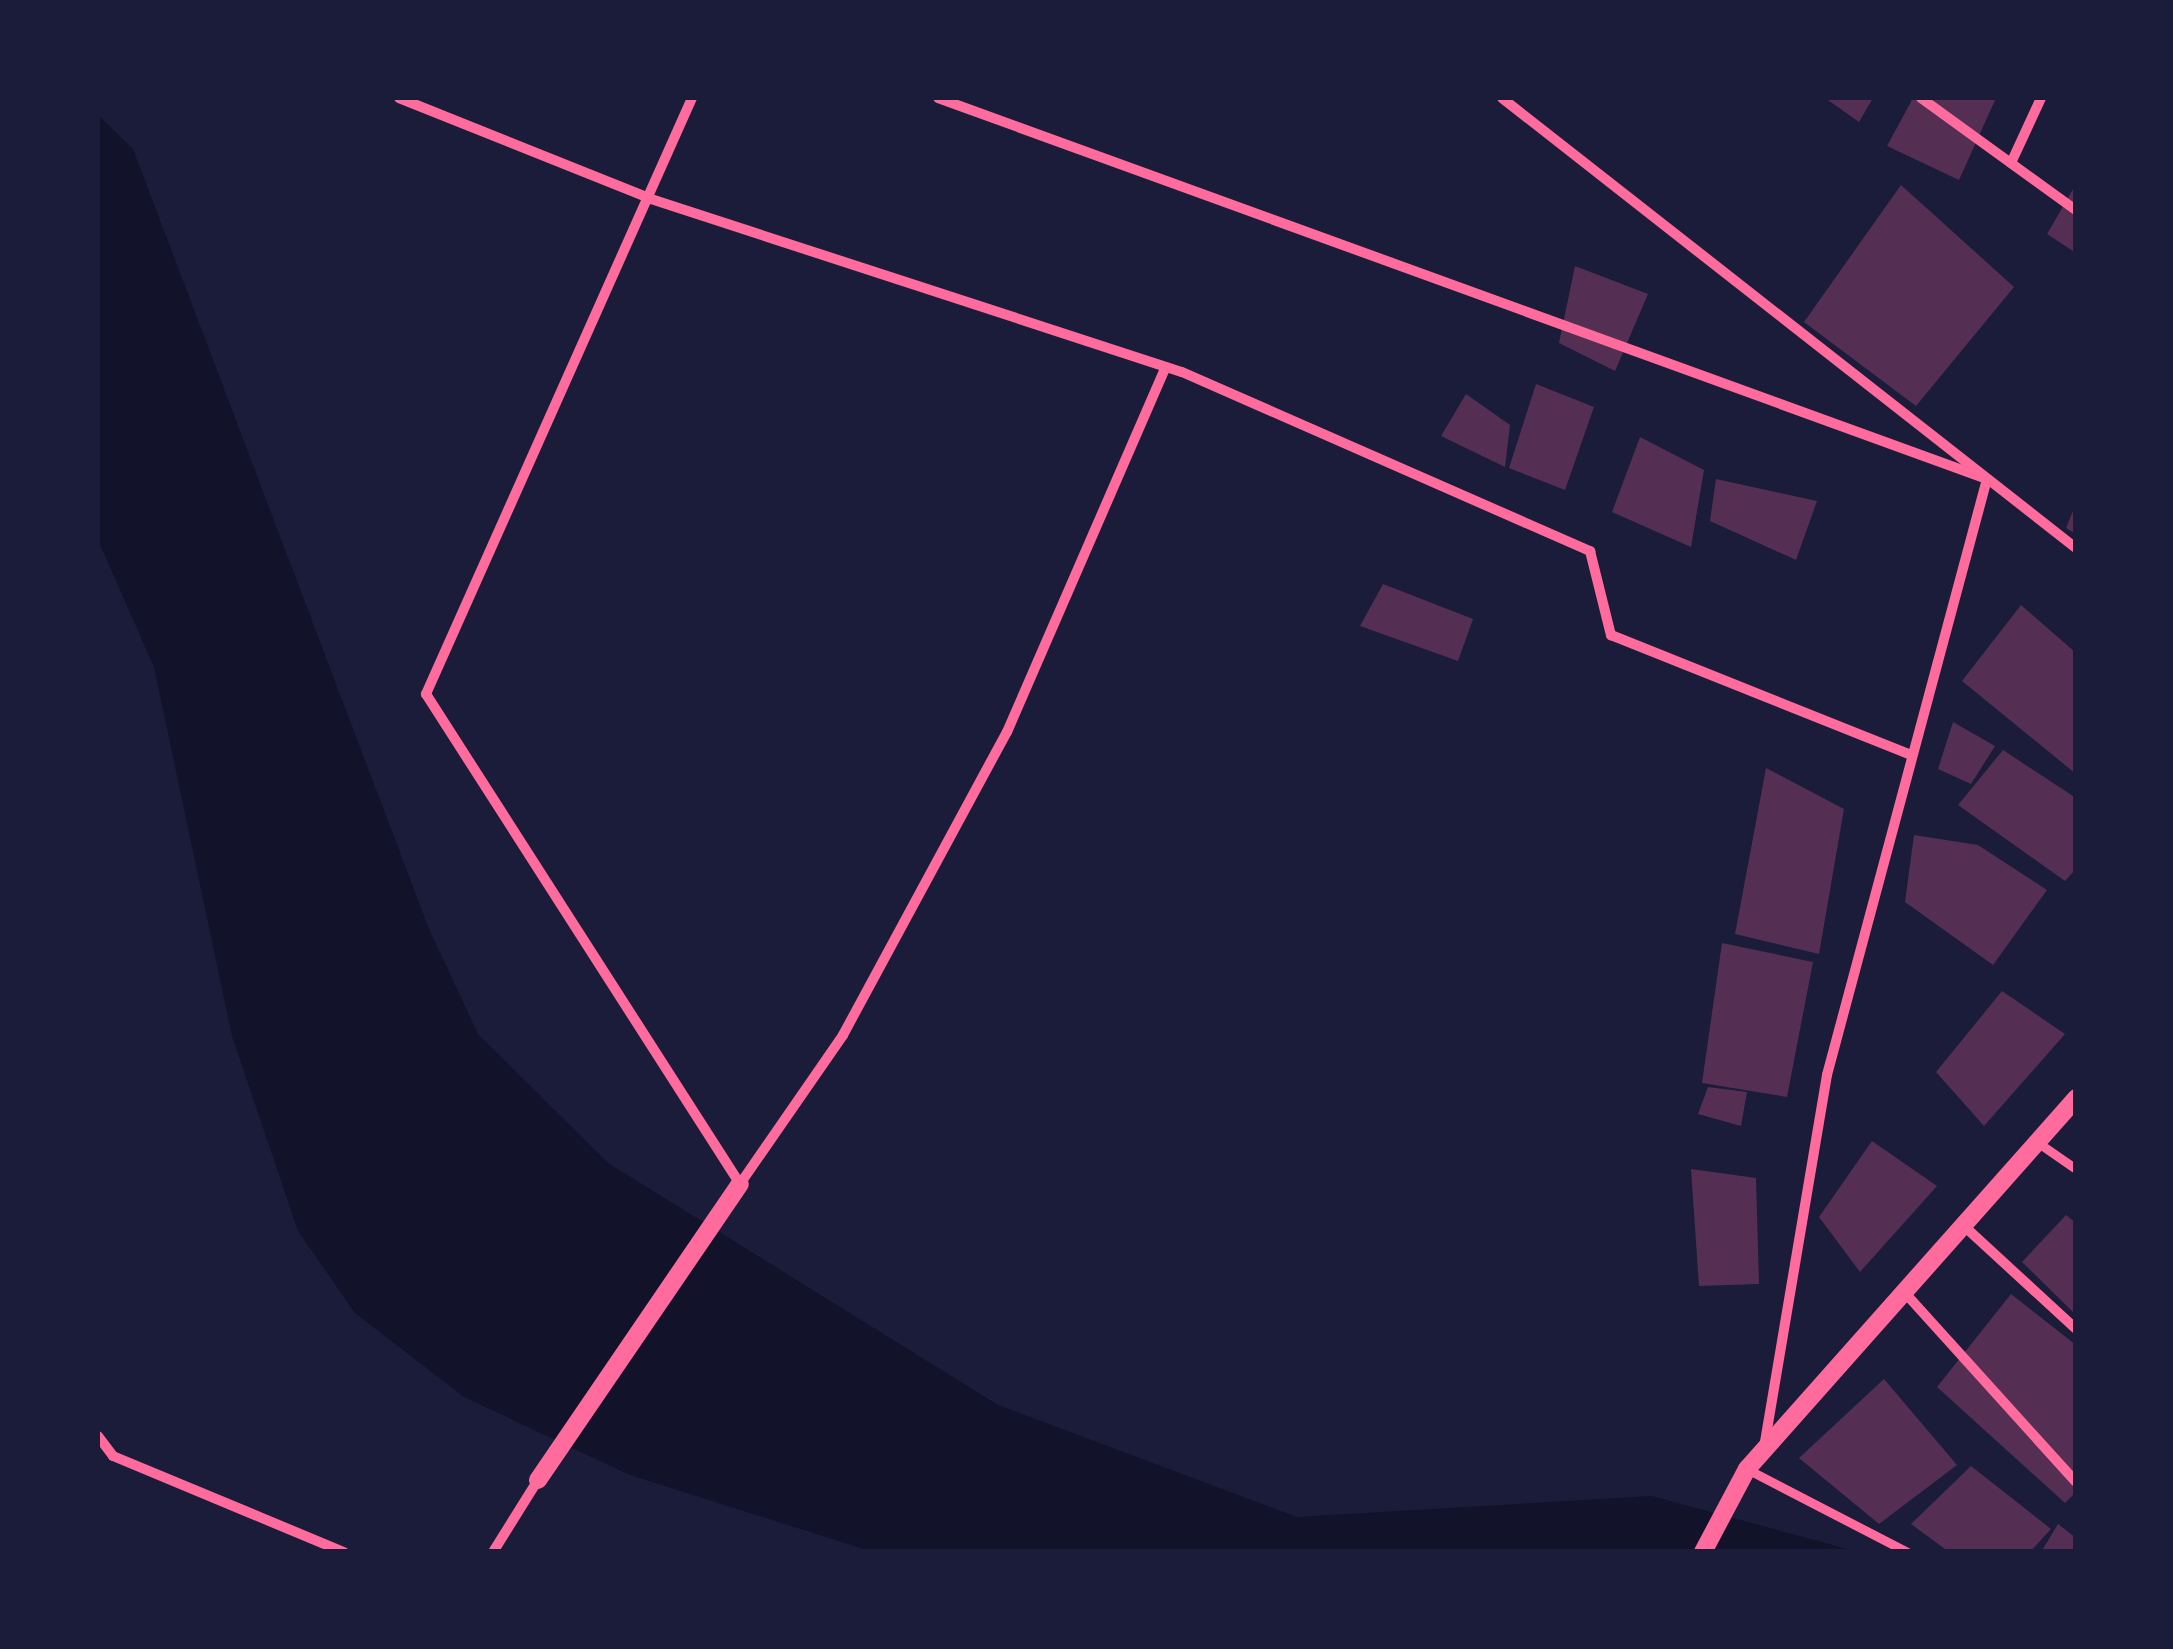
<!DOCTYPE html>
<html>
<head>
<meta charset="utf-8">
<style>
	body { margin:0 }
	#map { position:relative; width:2173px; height:1649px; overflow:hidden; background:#1b1b3a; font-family:Helvetica,sans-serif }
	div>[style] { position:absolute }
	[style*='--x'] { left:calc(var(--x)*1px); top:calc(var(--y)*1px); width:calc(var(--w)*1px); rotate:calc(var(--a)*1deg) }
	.water>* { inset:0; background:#12122b }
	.building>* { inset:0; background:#542f53 }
	.pedestrian>* { height:9px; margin:-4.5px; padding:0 4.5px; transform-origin:4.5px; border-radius:4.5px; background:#ff6b9d }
	.minor>* { height:10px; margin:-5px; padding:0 5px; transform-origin:5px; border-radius:5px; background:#ff6b9d }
	.tertiary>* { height:18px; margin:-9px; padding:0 9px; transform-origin:9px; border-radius:9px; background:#ff6b9d }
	span { translate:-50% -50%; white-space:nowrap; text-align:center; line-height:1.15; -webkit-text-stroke:10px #1b1b3a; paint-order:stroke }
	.frame { position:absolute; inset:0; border:100px solid #1b1b3a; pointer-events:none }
</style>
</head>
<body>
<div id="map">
	<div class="water">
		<i style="clip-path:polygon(98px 115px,133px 149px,429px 929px,478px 1034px,608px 1163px,998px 1405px,1297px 1517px,1652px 1496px,1855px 1551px,870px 1551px,630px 1475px,464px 1397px,355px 1313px,298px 1231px,232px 1036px,154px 667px,98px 540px)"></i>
	</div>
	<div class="building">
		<i style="clip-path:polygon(1825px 98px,1873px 98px,1859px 122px)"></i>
		<i style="clip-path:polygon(1913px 98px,1996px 98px,1959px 180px,1887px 146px)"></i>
		<i style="clip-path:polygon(2076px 184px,2076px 253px,2047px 234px)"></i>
		<i style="clip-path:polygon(1901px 185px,2014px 287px,1916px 406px,1804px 322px)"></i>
		<i style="clip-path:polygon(1575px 266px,1648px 294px,1615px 371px,1559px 343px)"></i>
		<i style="clip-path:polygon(1536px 384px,1594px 407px,1565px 490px,1509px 468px)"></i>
		<i style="clip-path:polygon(1466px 394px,1510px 425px,1505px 467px,1441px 436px)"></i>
		<i style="clip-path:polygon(1640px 437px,1704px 470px,1691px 547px,1612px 512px)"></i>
		<i style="clip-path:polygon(1716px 479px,1817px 501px,1796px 560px,1710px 521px)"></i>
		<i style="clip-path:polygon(2075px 506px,2076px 506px,2076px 534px,2066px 528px)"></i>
		<i style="clip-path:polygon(1383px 584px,1473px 619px,1458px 661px,1360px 626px)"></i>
		<i style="clip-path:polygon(2021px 605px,2076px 653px,2076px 774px,1962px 681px)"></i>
		<i style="clip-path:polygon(1953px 722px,1995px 746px,1971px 784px,1938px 769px)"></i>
		<i style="clip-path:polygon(2003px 750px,2076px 798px,2076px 869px,2065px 881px,1958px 805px)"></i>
		<i style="clip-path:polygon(1766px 768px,1844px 809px,1819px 954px,1735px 934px)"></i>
		<i style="clip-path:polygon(1914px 835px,1978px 845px,2047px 890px,1993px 965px,1905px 902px)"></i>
		<i style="clip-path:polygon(1722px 943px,1813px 962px,1787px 1097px,1702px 1083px)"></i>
		<i style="clip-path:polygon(2002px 991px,2065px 1034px,1984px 1126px,1936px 1072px)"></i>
		<i style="clip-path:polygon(1708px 1087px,1747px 1092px,1741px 1126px,1698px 1114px)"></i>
		<i style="clip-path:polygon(1872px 1141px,1937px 1186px,1860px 1272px,1819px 1217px)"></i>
		<i style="clip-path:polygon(1691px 1169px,1756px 1178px,1759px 1284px,1699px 1286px)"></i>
		<i style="clip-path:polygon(2066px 1215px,2076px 1223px,2076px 1315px,2022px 1262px)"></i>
		<i style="clip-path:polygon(2011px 1294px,2076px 1345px,2076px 1492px,2065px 1503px,1937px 1387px)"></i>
		<i style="clip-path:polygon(1884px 1379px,1957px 1465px,1879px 1524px,1799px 1458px)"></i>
		<i style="clip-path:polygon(1971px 1466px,2051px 1529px,2030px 1552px,1949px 1552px,1911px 1524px)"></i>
		<i style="clip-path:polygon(2058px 1524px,2076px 1538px,2076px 1552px,2041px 1552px)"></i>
	</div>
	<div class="pedestrian">
		<i style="--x:2037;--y:1142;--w:47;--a:34.7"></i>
		<i style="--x:1747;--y:1469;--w:180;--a:27.4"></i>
	</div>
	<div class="minor">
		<i style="--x:399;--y:98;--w:271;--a:21.8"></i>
		<i style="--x:651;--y:199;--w:558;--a:18.05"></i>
		<i style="--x:1182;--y:372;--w:446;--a:23.7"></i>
		<i style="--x:1590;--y:551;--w:87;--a:76"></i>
		<i style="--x:1611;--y:635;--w:323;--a:21.8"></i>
		<i style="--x:692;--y:98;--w:653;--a:114.05"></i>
		<i style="--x:426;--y:694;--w:582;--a:57.35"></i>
		<i style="--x:740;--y:1184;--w:181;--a:-55.3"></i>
		<i style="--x:843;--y:1035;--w:345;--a:-61.6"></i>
		<i style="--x:1007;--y:732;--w:398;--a:-66.5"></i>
		<i style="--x:938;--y:98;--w:1116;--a:19.96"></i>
		<i style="--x:1987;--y:479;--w:617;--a:105.03"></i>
		<i style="--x:1827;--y:1075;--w:376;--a:99.6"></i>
		<i style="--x:1502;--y:98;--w:729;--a:38.1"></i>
		<i style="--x:1921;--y:98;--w:191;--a:35.9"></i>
		<i style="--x:2011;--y:163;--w:72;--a:-65.2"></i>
		<i style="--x:1964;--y:1226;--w:152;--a:42.6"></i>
		<i style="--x:1906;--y:1294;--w:253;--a:47.9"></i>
		<i style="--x:98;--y:1436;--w:25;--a:53"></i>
		<i style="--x:113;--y:1456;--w:250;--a:22.6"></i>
		<i style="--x:493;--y:1552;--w:85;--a:-58"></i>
	</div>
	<div class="tertiary">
		<i style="--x:538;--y:1480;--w:358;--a:-55.7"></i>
		<i style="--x:1703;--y:1552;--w:94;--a:-62.1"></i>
		<i style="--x:1747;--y:1469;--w:496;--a:-48.4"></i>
	</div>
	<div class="frame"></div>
</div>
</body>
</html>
